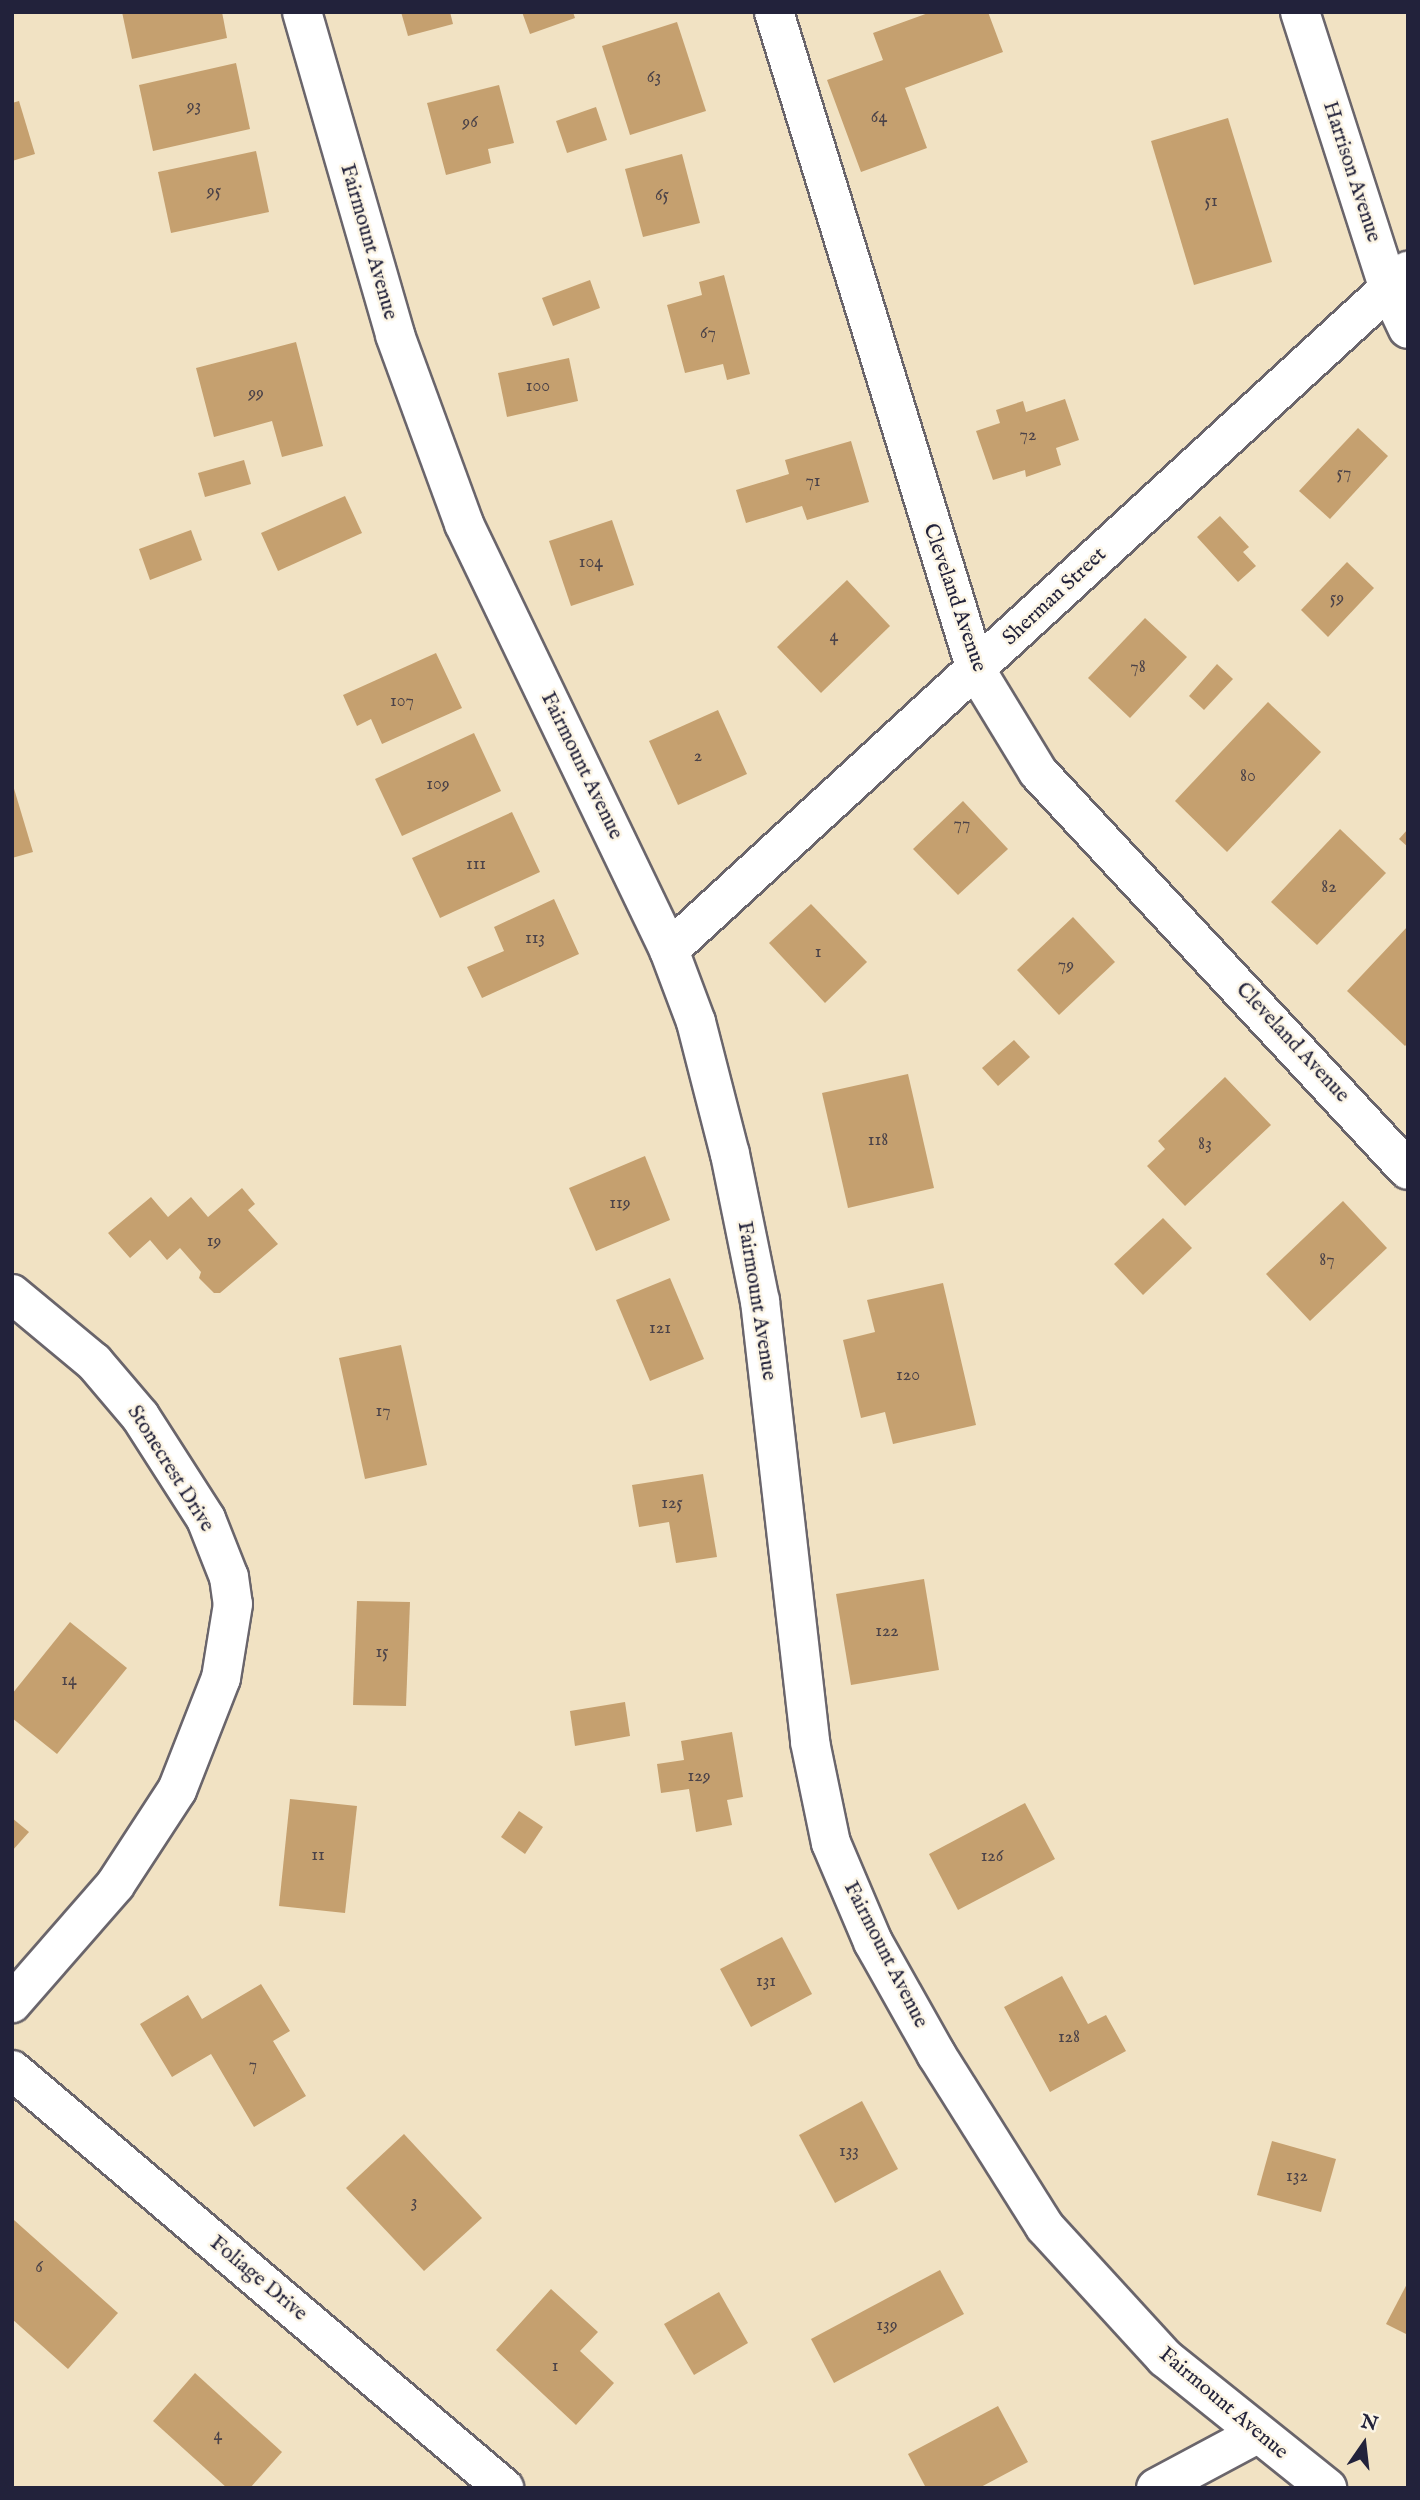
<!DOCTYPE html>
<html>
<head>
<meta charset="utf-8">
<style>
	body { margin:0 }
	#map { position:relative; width:1420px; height:2500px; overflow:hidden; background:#f1e2c3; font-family:"IM FELL English",serif }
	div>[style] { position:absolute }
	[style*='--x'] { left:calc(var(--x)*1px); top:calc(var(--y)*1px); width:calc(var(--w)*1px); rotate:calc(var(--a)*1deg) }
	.building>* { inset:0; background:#c5a06f }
	.roads { filter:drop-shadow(2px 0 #6a656b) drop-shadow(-2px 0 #6a656b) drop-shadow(0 2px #6a656b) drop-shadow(0 -2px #6a656b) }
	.minor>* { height:38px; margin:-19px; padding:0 19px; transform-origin:19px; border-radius:19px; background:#fff }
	span { translate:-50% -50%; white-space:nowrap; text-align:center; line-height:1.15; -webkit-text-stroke:5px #fcf5e5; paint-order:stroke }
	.number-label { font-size:18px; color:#4b4248 }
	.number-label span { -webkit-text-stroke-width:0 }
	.street-label { font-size:21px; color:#22223b }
	.frame { position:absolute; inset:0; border:14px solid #22223b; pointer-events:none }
	.north { position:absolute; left:1329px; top:2409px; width:70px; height:70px; -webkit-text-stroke:5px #fcf5e5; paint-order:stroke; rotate:14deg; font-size:19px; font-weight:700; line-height:28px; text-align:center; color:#22223b }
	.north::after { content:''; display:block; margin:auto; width:24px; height:32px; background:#22223b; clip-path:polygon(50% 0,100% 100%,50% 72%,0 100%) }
</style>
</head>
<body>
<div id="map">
	<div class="building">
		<i style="clip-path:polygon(122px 12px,222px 12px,227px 38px,132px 59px)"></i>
		<i style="clip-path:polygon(401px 12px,450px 12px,453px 24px,408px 36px)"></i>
		<i style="clip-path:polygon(522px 12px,573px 12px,575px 18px,530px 34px)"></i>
		<i style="clip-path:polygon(931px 12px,988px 12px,1003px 52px,905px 88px,927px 148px,861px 172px,827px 80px,883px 60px,873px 33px)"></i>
		<i style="clip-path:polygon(677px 22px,706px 111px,630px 135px,602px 46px)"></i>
		<i style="clip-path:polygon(236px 63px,250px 129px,153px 151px,139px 85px)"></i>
		<i style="clip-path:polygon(499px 85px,514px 143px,488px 149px,491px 163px,446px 175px,427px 103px)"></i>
		<i style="clip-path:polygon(19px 101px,35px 154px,12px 161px,12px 103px)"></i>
		<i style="clip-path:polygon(596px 107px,607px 140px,567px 153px,556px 121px)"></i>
		<i style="clip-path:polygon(1228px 118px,1272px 262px,1194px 285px,1151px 141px)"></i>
		<i style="clip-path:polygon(256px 151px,269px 212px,171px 233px,158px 172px)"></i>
		<i style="clip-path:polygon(682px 154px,700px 223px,643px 237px,625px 169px)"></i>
		<i style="clip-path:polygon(724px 275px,750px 374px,727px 380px,723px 364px,685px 373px,667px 305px,702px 295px,699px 282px)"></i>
		<i style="clip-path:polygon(590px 280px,600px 308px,553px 326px,542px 298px)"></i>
		<i style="clip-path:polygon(296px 342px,323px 446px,282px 457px,272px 421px,214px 437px,196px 368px)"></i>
		<i style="clip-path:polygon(569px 358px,578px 401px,507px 417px,498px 373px)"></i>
		<i style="clip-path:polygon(1065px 399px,1079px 440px,1056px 448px,1061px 465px,1026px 477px,1025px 470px,993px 480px,976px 431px,1000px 423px,996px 410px,1023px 401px,1026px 412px)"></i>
		<i style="clip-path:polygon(1358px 428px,1388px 456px,1330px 519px,1299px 491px)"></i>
		<i style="clip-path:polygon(851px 441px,869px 502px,807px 520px,802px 506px,746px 523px,736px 490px,789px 474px,785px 460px)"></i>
		<i style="clip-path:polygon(244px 460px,251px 484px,205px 497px,198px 473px)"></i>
		<i style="clip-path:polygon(345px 496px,362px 533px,278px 571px,261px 533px)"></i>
		<i style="clip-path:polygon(1220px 516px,1249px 547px,1243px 552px,1256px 566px,1238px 582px,1197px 537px)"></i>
		<i style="clip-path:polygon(612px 520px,634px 585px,571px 606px,549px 541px)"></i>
		<i style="clip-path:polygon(191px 530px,202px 560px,150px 580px,139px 549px)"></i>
		<i style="clip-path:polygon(1347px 562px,1374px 588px,1328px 637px,1301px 610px)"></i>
		<i style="clip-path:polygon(847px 580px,890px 626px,821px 693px,777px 647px)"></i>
		<i style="clip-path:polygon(1145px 618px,1187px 657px,1130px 718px,1088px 678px)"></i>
		<i style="clip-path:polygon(436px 653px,462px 708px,382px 744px,371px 719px,357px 726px,343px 695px)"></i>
		<i style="clip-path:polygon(1217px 664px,1233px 679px,1204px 710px,1189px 696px)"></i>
		<i style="clip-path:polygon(1268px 702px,1321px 752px,1227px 852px,1175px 801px)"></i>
		<i style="clip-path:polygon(718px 710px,747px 774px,678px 805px,649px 741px)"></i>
		<i style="clip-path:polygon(474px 733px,501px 791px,402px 836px,375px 779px)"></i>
		<i style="clip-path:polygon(12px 782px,33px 852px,12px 858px)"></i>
		<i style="clip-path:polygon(963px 801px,1008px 849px,958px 895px,913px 849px)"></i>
		<i style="clip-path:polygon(512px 812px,540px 872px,440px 918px,412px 858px)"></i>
		<i style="clip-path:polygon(1340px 829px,1386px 873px,1317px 945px,1271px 902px)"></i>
		<i style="clip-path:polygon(1408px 829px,1408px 847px,1399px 839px)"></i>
		<i style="clip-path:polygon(554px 899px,579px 954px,482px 998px,467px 967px,504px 951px,494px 927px)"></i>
		<i style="clip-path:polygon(811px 904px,867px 962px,825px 1003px,769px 943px)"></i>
		<i style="clip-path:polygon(1073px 917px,1115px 962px,1059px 1015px,1017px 970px)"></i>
		<i style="clip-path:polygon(1408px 926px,1408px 1043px,1405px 1046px,1347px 991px)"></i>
		<i style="clip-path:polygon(1014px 1040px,1030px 1057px,998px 1086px,982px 1068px)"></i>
		<i style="clip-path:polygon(908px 1074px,934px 1188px,848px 1208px,822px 1093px)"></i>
		<i style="clip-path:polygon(1225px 1077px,1271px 1125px,1185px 1206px,1147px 1166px,1165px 1149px,1158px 1141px)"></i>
		<i style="clip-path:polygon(645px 1156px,670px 1220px,596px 1251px,569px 1188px)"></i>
		<i style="clip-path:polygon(242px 1188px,255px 1204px,248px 1210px,278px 1244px,220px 1293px,214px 1293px,199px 1278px,201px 1272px,180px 1248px,167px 1260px,150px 1240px,130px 1258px,108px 1233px,151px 1197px,168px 1217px,191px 1197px,208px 1217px)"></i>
		<i style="clip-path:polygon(1343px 1201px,1387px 1248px,1310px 1321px,1266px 1274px)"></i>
		<i style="clip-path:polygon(1163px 1218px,1192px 1248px,1143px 1295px,1114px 1264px)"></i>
		<i style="clip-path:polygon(670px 1278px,704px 1359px,650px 1381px,616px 1300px)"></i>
		<i style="clip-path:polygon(943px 1283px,976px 1425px,893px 1444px,885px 1412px,861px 1418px,843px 1340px,875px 1332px,867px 1300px)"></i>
		<i style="clip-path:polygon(401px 1345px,427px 1465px,365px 1479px,339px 1358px)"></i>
		<i style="clip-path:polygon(703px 1474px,717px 1557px,676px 1563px,669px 1522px,639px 1527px,632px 1485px)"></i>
		<i style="clip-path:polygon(924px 1579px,939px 1670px,851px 1685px,836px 1594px)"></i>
		<i style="clip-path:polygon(357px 1601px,410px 1602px,406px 1706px,353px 1705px)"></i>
		<i style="clip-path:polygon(70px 1622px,127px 1668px,57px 1754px,12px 1718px,12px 1694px)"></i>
		<i style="clip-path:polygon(625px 1702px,630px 1736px,575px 1746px,570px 1711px)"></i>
		<i style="clip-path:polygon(732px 1732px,743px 1797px,727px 1800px,732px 1825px,696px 1832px,689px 1789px,661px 1793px,657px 1764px,684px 1760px,681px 1741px)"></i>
		<i style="clip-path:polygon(290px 1799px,357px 1806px,345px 1913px,279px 1906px)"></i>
		<i style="clip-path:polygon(1025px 1803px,1055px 1859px,958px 1910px,929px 1854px)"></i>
		<i style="clip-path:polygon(519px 1811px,543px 1827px,525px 1854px,501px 1837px)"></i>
		<i style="clip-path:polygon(12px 1818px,29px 1832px,12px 1851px)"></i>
		<i style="clip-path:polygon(782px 1937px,812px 1994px,751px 2027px,720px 1969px)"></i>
		<i style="clip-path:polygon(1062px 1976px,1088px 2024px,1106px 2015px,1126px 2051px,1050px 2092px,1004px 2007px)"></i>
		<i style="clip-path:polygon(261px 1984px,290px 2031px,273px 2041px,306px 2096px,254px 2127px,211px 2054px,172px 2077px,140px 2024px,188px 1995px,202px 2019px)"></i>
		<i style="clip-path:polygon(862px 2101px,898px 2169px,835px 2203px,799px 2135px)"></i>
		<i style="clip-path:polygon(404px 2134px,482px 2218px,424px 2271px,346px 2188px)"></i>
		<i style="clip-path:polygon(1272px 2141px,1336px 2159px,1321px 2212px,1257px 2195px)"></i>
		<i style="clip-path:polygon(14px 2220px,118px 2313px,68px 2369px,12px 2319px)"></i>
		<i style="clip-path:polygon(940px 2270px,964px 2314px,834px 2383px,811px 2339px)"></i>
		<i style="clip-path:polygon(1408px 2282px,1408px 2335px,1386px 2324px)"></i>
		<i style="clip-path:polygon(551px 2289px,598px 2332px,580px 2351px,614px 2383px,576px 2425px,496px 2350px)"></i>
		<i style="clip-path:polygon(719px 2292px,748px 2343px,694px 2375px,664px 2324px)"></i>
		<i style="clip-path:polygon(195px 2373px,282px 2452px,250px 2488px,227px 2488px,153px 2421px)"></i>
		<i style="clip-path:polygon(998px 2406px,1028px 2462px,979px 2488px,926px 2488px,908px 2454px)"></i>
	</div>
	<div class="roads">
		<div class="minor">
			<i style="--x:302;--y:12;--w:336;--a:73.9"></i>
			<i style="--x:395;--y:335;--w:201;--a:69.9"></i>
			<i style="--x:464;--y:524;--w:473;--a:64.3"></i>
			<i style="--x:669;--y:950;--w:77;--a:69.4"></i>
			<i style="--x:696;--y:1022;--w:136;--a:75.6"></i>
			<i style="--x:730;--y:1154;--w:150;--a:78.5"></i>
			<i style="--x:760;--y:1301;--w:444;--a:83.5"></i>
			<i style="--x:810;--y:1742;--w:103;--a:78.3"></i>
			<i style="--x:831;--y:1843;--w:108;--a:67"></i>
			<i style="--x:873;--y:1942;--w:129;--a:60.6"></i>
			<i style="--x:936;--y:2054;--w:204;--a:57.8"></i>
			<i style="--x:1045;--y:2227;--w:178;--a:47.5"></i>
			<i style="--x:1165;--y:2358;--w:208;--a:38.7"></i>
			<i style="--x:774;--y:12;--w:688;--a:72.93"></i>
			<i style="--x:976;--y:670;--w:119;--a:58.7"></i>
			<i style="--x:1038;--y:772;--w:543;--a:47.09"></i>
			<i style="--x:1300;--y:12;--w:291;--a:72.2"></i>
			<i style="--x:1389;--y:289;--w:44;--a:64.6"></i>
			<i style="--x:669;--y:950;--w:1004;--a:-42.58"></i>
			<i style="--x:12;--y:1294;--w:107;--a:39.7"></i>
			<i style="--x:94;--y:1362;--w:71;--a:49.6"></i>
			<i style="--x:140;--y:1416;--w:122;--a:57.3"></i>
			<i style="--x:206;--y:1519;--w:62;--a:68.4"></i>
			<i style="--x:229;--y:1577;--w:27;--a:82"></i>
			<i style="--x:233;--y:1604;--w:75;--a:99.2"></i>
			<i style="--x:221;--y:1678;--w:120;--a:111.4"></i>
			<i style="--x:177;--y:1790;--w:113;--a:123.1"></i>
			<i style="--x:115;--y:1885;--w:157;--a:131.1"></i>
			<i style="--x:12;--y:2070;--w:646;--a:40.35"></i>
			<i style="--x:1156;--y:2488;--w:115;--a:-28.1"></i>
		</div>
	</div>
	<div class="number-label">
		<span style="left:654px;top:78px">63</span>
		<span style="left:194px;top:107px">93</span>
		<span style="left:879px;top:118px">64</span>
		<span style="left:470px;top:123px">96</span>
		<span style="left:214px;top:192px">95</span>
		<span style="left:662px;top:196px">65</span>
		<span style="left:1211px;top:202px">51</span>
		<span style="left:708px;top:334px">67</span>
		<span style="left:538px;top:387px">100</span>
		<span style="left:256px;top:394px">99</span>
		<span style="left:1028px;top:436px">72</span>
		<span style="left:1344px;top:474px">57</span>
		<span style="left:813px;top:482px">71</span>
		<span style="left:591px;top:563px">104</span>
		<span style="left:1337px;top:599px">59</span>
		<span style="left:834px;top:637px">4</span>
		<span style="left:1138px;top:668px">78</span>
		<span style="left:402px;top:702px">107</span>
		<span style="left:698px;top:757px">2</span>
		<span style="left:1248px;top:777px">80</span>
		<span style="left:438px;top:785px">109</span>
		<span style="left:962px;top:825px">77</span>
		<span style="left:476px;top:865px">111</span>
		<span style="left:1329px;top:888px">82</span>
		<span style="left:535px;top:939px">113</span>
		<span style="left:818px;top:953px">1</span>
		<span style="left:1066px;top:966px">79</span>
		<span style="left:878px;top:1141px">118</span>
		<span style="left:1205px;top:1145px">83</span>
		<span style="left:620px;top:1204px">119</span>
		<span style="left:214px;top:1242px">19</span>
		<span style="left:1327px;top:1261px">87</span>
		<span style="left:660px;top:1329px">121</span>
		<span style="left:908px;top:1376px">120</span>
		<span style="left:383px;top:1412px">17</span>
		<span style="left:672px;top:1504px">125</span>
		<span style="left:887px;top:1632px">122</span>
		<span style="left:382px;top:1653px">15</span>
		<span style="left:69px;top:1681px">14</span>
		<span style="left:699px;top:1777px">129</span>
		<span style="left:318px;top:1856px">11</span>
		<span style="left:992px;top:1857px">126</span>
		<span style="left:766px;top:1982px">131</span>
		<span style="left:1069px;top:2038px">128</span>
		<span style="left:253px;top:2066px">7</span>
		<span style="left:849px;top:2152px">133</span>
		<span style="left:1297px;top:2177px">132</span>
		<span style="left:414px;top:2203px">3</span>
		<span style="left:39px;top:2268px">6</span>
		<span style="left:887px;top:2326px">139</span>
		<span style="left:555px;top:2367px">1</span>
		<span style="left:218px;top:2436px">4</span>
	</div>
	<div class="street-label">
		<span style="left:1351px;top:172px;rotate:72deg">Harrison Avenue</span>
		<span style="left:368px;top:242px;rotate:74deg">Fairmount Avenue</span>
		<span style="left:1055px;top:597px;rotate:-43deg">Sherman Street</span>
		<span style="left:954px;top:598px;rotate:71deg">Cleveland Avenue</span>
		<span style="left:581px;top:766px;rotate:64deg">Fairmount Avenue</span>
		<span style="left:1292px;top:1043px;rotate:47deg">Cleveland Avenue</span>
		<span style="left:756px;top:1301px;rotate:81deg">Fairmount Avenue</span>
		<span style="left:170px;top:1469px;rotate:58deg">Stonecrest Drive</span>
		<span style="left:885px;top:1955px;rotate:63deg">Fairmount Avenue</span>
		<span style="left:258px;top:2279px;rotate:40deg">Foliage Drive</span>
		<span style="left:1223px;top:2404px;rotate:40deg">Fairmount Avenue</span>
	</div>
	<div class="frame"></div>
	<div class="north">N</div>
</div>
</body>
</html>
